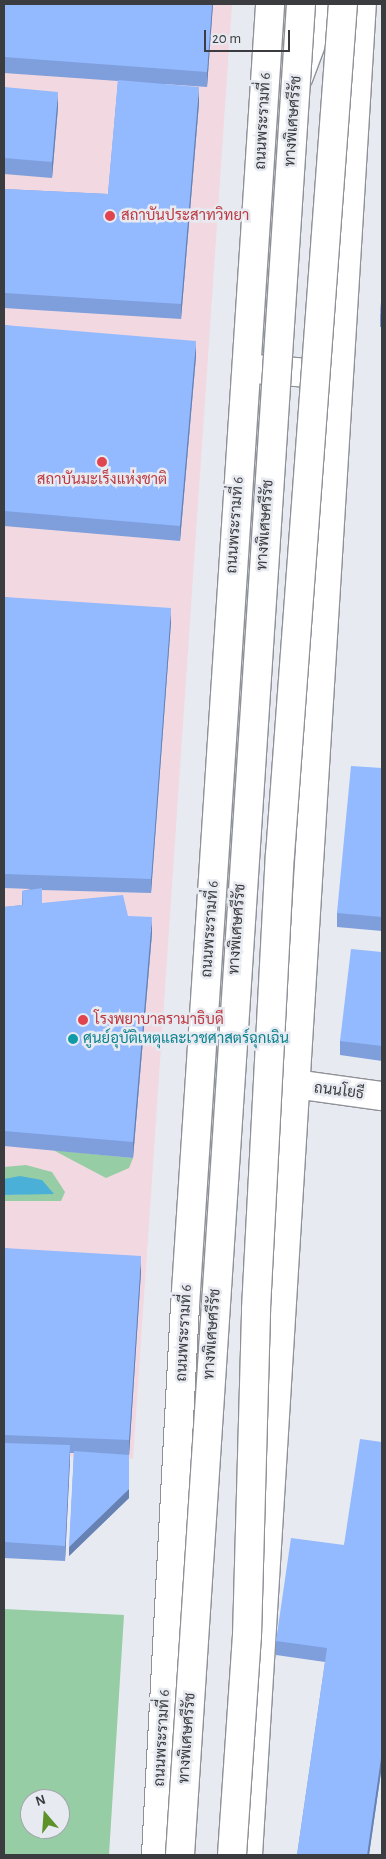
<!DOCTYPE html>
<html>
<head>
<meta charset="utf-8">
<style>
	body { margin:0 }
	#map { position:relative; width:386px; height:1859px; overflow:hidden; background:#e7eaf1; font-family:"Alegreya Sans",Sarabun,sans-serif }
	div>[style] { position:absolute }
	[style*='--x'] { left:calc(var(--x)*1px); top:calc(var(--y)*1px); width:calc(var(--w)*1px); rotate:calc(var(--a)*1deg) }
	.medical>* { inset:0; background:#f2d9e1 }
	.green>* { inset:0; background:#96cda4 }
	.water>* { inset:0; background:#4ab0d7 }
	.roads { filter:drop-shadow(1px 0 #8e9197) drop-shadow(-1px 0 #8e9197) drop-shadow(0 1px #8e9197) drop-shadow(0 -1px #8e9197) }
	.minor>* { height:28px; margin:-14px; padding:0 14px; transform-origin:14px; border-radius:14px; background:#fff }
	.major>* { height:28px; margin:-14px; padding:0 14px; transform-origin:14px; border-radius:14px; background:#fff }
	.bridges { filter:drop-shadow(1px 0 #8e9197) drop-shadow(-1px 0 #8e9197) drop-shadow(0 1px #8e9197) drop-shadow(0 -1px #8e9197) }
	.highway-bridge>* { height:28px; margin:-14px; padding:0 14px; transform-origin:14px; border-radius:14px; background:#fff }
	.wall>* { inset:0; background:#7e9fdb }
	.shaded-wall>* { inset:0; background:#6782b2 }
	.building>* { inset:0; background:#93b9ff }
	.dots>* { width:14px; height:14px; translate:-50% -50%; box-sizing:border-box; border:2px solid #e7eaf1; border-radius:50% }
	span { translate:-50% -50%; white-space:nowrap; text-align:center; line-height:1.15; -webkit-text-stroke:5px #e7eaf1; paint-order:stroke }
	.street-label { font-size:15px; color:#3b3c3f }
	.health-label { font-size:15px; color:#be3a42 }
	.left { translate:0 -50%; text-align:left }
	.culture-label { font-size:15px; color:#0d838f }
	.frame { position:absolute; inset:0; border:5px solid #3b3c3f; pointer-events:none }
	.north { position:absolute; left:20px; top:1789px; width:50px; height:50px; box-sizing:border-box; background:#e7eaf1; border:1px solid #a2a4aa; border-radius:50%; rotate:342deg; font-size:14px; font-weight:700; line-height:20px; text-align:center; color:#3b3c3f }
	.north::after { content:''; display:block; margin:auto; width:18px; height:22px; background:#5d912a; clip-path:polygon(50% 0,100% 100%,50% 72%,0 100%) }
	.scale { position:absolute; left:204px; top:30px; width:86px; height:22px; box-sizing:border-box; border:2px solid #3b3c3f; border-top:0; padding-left:6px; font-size:15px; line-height:18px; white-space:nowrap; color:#3b3c3f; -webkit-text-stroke:4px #e7eaf1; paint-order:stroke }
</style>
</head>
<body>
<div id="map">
	<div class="medical">
		<i style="clip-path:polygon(4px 4px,232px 4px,133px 1459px,4px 1454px)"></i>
	</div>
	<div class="green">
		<i style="clip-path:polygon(53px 1150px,133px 1158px,129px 1168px,106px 1178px)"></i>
		<i style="clip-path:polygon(26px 1165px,52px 1172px,65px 1192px,61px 1201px,4px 1201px,4px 1195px,53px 1193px,5px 1185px,4px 1190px,4px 1167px)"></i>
		<i style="clip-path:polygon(evenodd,4px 1609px,124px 1615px,109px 1855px,4px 1855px,4px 1609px,30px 1799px,60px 1799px,60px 1829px,30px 1829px,30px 1799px)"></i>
	</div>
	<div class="water">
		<i style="clip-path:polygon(20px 1176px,42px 1180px,54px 1194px,4px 1195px,4px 1179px)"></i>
	</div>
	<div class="roads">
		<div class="minor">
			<i style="--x:295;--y:1084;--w:88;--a:7.9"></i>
		</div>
		<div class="major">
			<i style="--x:299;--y:76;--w:77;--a:-69.4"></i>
			<i style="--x:254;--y:369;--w:84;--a:4.1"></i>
			<i style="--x:156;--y:1855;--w:550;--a:-86.98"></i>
			<i style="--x:185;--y:1306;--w:1305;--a:-86.26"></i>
			<i style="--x:248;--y:1855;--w:1855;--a:-86.48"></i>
		</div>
	</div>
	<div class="bridges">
		<div class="highway-bridge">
			<i style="--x:180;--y:1855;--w:1855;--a:-86.26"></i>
			<i style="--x:232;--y:1855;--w:220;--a:-86.1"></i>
			<i style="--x:247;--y:1636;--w:327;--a:-88.4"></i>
			<i style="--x:256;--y:1309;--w:455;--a:-87"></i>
			<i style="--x:280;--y:855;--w:853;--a:-85.77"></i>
		</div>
	</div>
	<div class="wall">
		<i style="clip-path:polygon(4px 4px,213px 4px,207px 87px,164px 84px,199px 103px,181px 319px,4px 308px,4px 189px,108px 194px,118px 81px,4px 73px)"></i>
		<i style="clip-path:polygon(4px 87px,58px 107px,52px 178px,4px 174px)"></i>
		<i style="clip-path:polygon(382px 291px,382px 327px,380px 327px,380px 314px)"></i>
		<i style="clip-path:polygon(4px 325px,196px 356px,180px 541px,4px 526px)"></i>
		<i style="clip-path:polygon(4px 597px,171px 622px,151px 893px,42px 890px,42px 903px,128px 916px,152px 933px,133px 1158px,4px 1146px,4px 907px,22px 905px,22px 891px,31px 889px,4px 888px)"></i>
		<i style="clip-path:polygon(382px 768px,382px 931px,337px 927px,337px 913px)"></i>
		<i style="clip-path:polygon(382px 952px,382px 1061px,340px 1055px,340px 1041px)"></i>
		<i style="clip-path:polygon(4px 1248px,141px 1272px,129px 1456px,129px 1498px,69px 1556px,74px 1453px,70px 1453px,65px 1561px,4px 1558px)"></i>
		<i style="clip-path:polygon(382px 1442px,382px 1765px,369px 1855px,297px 1855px,325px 1662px,276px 1655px,276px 1641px,344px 1545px)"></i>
	</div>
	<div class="shaded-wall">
		<i style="clip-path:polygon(212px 4px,213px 4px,207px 87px,207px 72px)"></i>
		<i style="clip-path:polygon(199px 87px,199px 103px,181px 319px,181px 304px)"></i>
		<i style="clip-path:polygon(58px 92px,58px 107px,52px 178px,52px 162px)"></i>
		<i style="clip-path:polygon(196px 341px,196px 356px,180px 541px,180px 526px)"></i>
		<i style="clip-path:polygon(171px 608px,171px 622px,151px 893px,151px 879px)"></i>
		<i style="clip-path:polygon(152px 917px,152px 933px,133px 1158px,133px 1142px)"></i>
		<i style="clip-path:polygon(141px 1256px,141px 1272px,129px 1456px,129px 1440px)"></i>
		<i style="clip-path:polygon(70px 1445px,70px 1461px,65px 1561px,65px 1546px)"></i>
		<i style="clip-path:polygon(129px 1489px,129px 1498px,69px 1556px,69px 1547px)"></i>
		<i style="clip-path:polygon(382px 1751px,382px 1765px,369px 1855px,367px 1855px)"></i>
	</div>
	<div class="building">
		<i style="clip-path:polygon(4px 4px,212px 4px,207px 72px,4px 57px)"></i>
		<i style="clip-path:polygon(118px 80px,199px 87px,181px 304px,4px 293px,4px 189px,108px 194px)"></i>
		<i style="clip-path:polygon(4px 87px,58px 92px,52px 162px,4px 158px)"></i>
		<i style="clip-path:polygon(382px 291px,382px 314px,380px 314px)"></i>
		<i style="clip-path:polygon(4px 325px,196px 341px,180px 526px,4px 511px)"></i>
		<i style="clip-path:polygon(4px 597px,171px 608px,151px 879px,4px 874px)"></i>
		<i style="clip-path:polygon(351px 766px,382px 768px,382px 917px,337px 913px)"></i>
		<i style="clip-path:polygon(42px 888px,42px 903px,123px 895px,128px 916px,152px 917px,133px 1142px,4px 1131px,4px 907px,23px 905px,22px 891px)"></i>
		<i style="clip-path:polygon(351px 949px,382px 952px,382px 1046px,340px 1041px)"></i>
		<i style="clip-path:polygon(4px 1248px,141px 1256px,129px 1440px,4px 1435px)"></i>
		<i style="clip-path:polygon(360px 1439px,382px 1442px,382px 1751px,367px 1855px,297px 1855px,327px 1648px,276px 1641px,291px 1538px,344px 1545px)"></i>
		<i style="clip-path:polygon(4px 1443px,70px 1445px,65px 1546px,4px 1542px)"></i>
		<i style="clip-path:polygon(74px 1451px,129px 1455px,129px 1489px,69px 1547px)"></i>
	</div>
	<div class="dots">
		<i style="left:110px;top:216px;background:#e0444e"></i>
		<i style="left:102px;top:462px;background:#e0444e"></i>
		<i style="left:83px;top:1020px;background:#e0444e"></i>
		<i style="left:73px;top:1039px;background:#0f9aa8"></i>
	</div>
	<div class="street-label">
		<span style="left:263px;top:121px;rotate:-87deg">ถนนพระรามที่ 6</span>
		<span style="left:293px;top:121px;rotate:-86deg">ทางพิเศษศรีรัช</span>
		<span style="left:235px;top:525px;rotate:-86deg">ถนนพระรามที่ 6</span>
		<span style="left:265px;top:525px;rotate:-86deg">ทางพิเศษศรีรัช</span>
		<span style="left:210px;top:929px;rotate:-86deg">ถนนพระรามที่ 6</span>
		<span style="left:237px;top:929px;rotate:-86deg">ทางพิเศษศรีรัช</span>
		<span style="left:339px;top:1091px;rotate:7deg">ถนนโยธี</span>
		<span style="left:184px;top:1333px;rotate:-87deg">ถนนพระรามที่ 6</span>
		<span style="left:212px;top:1334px;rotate:-86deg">ทางพิเศษศรีรัช</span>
		<span style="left:162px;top:1738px;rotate:-87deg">ถนนพระรามที่ 6</span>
		<span style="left:187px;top:1738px;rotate:-86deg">ทางพิเศษศรีรัช</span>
	</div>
	<div class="health-label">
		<span class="left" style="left:121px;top:216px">สถาบันประสาทวิทยา</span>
		<span style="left:102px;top:480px">สถาบันมะเร็งแห่งชาติ</span>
		<span class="left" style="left:94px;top:1020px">โรงพยาบาลรามาธิบดี</span>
	</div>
	<div class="culture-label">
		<span class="left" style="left:83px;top:1039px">ศูนย์อุบัติเหตุและเวชศาสตร์ฉุกเฉิน</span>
	</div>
	<div class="frame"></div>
	<div class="north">N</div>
	<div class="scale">20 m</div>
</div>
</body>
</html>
